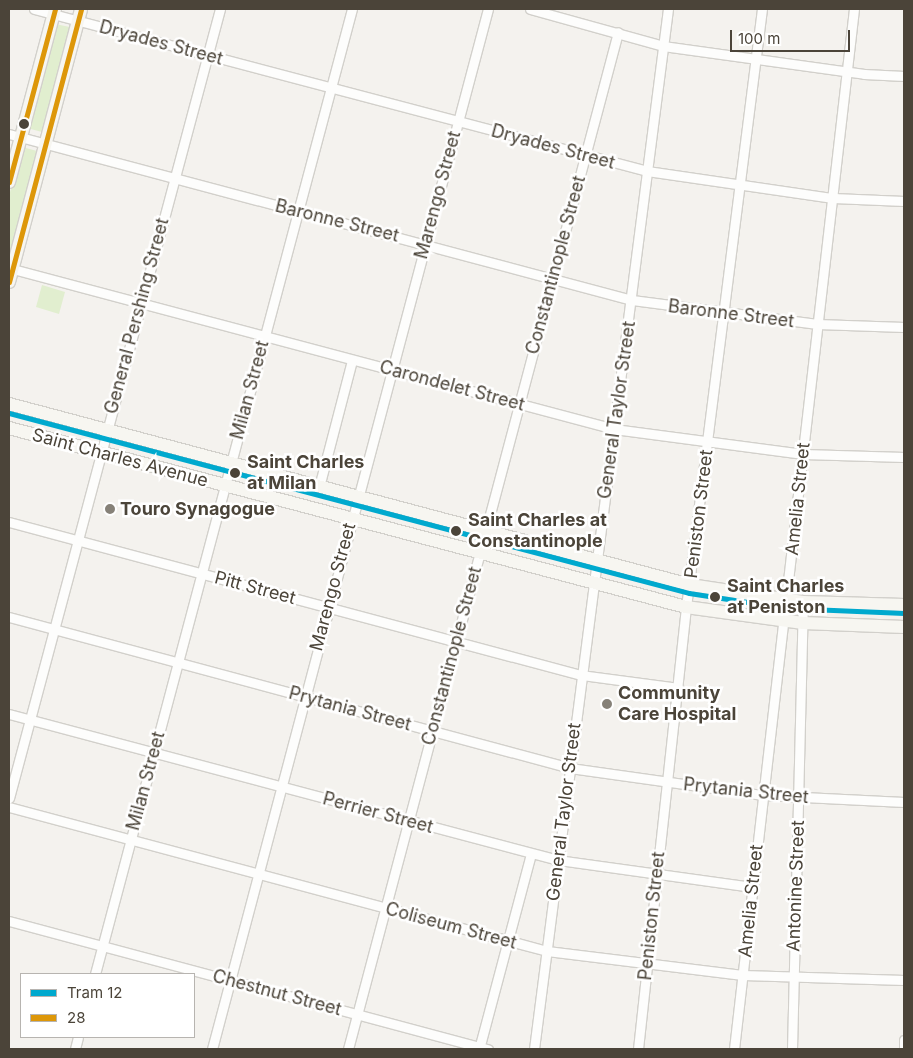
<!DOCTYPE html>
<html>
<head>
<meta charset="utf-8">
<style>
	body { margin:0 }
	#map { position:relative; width:913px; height:1058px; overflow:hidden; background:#f4f2ee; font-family:Inter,sans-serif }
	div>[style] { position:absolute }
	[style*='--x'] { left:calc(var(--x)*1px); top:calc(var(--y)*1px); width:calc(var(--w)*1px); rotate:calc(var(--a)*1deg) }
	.green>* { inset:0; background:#e1eecf }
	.roads { filter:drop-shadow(1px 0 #d2d0cb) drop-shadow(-1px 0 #d2d0cb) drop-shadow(0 1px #d2d0cb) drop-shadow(0 -1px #d2d0cb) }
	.minor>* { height:9px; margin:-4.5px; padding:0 4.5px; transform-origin:4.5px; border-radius:4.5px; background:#fdfdfc }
	.secondary>* { height:12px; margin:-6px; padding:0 6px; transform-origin:6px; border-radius:6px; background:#f7f6f1 }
	.bus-1>* { height:5px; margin:-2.5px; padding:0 2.5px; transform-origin:2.5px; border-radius:2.5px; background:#dd9709 }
	.tram-1>* { height:5px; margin:-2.5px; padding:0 2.5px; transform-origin:2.5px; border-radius:2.5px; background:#00a9ce }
	.dots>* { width:14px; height:14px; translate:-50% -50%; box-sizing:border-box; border:2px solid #fff; border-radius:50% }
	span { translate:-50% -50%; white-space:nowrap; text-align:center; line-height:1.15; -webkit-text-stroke:5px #fff; paint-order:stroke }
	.street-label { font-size:18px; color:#4b4439 }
	.stop-label { font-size:18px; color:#4b4439; font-weight:700 }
	.left { translate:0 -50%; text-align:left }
	.poi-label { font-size:18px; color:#4b4439; font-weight:700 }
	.frame { position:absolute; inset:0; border:10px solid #4b4439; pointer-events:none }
	.legend { position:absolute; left:20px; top:973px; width:175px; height:65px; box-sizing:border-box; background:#fff; border:1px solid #b7b4b0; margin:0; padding:6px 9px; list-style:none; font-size:15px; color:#4b4439 }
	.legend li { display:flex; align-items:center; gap:10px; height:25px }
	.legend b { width:25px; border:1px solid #b7b4b0 }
	.scale { position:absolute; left:730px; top:30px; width:120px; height:22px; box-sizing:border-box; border:2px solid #4b4439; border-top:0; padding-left:6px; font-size:15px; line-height:18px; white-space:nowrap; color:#4b4439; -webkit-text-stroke:4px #fff; paint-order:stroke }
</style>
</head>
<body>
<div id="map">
	<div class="green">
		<i style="clip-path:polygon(55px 24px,70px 27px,42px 132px,27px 128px)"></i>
		<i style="clip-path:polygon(22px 147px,37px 151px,9px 256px,9px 196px)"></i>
		<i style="clip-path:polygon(42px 285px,65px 292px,59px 314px,36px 307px)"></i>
	</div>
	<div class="roads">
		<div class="minor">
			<i style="--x:34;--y:9;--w:634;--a:14.8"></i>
			<i style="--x:647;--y:171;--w:188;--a:8.3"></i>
			<i style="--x:833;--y:198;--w:71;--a:2.4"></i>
			<i style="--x:530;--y:9;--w:138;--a:15.5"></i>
			<i style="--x:663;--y:46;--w:203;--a:7.9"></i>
			<i style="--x:864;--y:74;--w:40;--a:2.9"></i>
			<i style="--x:9;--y:134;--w:645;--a:14.92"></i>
			<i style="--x:632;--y:300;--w:187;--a:7.4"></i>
			<i style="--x:817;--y:324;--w:87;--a:2"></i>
			<i style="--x:9;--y:268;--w:626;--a:14.9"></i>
			<i style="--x:614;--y:429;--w:191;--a:7.5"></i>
			<i style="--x:803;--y:454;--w:101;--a:1.7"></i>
			<i style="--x:319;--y:487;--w:131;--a:-75.4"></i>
			<i style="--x:9;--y:522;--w:592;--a:14.98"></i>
			<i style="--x:581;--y:675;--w:98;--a:7.6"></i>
			<i style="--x:9;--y:617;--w:581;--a:15.06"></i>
			<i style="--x:570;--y:768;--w:195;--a:8"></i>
			<i style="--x:763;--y:795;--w:141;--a:2.8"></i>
			<i style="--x:9;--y:714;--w:568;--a:14.89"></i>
			<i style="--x:558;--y:860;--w:197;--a:7.9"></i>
			<i style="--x:9;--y:798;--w:817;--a:-75.03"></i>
			<i style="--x:9;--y:807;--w:557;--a:14.98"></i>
			<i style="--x:547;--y:951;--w:197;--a:7"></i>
			<i style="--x:743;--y:975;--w:161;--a:1.8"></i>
			<i style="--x:9;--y:921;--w:496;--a:15"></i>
			<i style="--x:95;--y:974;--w:999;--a:-75.09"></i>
			<i style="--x:75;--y:1049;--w:12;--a:-76"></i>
			<i style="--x:212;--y:1049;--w:1076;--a:-75.14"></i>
			<i style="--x:348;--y:1049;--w:1052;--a:-75.13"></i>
			<i style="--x:479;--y:1049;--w:202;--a:-75.1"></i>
			<i style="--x:534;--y:1049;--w:1049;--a:-82.66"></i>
			<i style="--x:638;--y:1049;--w:445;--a:-83.8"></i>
			<i style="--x:686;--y:607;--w:603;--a:-82.76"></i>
			<i style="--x:734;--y:1049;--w:1047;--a:-83.42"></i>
			<i style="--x:792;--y:1049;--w:447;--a:-88.6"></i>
			<i style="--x:904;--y:1049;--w:9;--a:-90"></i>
		</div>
		<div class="secondary">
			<i style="--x:9;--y:182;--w:179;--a:-75.1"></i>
			<i style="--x:9;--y:282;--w:282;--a:-75.2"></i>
			<i style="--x:9;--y:404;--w:705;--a:14.88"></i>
			<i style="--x:690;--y:585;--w:114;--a:8.6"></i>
			<i style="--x:803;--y:602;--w:101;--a:1.7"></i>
			<i style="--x:9;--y:428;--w:700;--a:14.81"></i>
			<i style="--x:686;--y:607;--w:118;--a:7.8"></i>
			<i style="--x:803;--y:623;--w:101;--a:2.3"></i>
		</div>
	</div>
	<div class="bus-1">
		<i style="--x:9;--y:182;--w:179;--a:-75.1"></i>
		<i style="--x:9;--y:282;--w:282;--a:-75.2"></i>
	</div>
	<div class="tram-1">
		<i style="--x:9;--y:413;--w:703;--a:14.83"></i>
		<i style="--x:689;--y:593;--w:98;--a:8.8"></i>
		<i style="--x:786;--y:608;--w:118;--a:2.4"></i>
	</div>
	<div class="dots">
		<i style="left:24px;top:124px;background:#4b4439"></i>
		<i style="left:235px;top:473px;background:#4b4439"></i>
		<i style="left:110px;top:509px;background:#868178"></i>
		<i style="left:456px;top:531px;background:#4b4439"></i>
		<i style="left:715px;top:597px;background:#4b4439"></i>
		<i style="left:607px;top:704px;background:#868178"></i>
	</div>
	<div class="street-label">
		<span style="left:161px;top:43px;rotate:15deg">Dryades Street</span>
		<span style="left:553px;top:147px;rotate:15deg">Dryades Street</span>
		<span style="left:438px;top:195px;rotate:-75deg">Marengo Street</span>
		<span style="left:337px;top:221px;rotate:14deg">Baronne Street</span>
		<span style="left:556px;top:265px;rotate:-75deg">Constantinople Street</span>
		<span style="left:731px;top:314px;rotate:7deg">Baronne Street</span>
		<span style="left:137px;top:316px;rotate:-75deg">General Pershing Street</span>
		<span style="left:452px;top:386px;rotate:15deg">Carondelet Street</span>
		<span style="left:250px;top:390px;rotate:-75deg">Milan Street</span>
		<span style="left:617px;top:410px;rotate:-82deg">General Taylor Street</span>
		<span style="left:120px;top:458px;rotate:15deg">Saint Charles Avenue</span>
		<span style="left:798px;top:499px;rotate:-84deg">Amelia Street</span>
		<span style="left:699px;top:514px;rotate:-83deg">Peniston Street</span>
		<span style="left:333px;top:587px;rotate:-75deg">Marengo Street</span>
		<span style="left:255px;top:588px;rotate:15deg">Pitt Street</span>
		<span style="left:452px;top:656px;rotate:-75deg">Constantinople Street</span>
		<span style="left:350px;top:709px;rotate:15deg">Prytania Street</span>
		<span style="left:146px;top:781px;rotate:-75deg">Milan Street</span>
		<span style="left:746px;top:791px;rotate:6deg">Prytania Street</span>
		<span style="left:564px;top:812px;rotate:-83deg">General Taylor Street</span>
		<span style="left:378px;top:813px;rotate:15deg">Perrier Street</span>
		<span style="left:796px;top:886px;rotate:-88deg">Antonine Street</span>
		<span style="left:751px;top:901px;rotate:-84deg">Amelia Street</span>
		<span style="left:652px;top:916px;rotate:-84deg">Peniston Street</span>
		<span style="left:451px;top:926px;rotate:15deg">Coliseum Street</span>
		<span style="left:277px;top:993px;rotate:15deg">Chestnut Street</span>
	</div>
	<div class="stop-label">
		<span class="left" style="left:247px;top:473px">Saint Charles<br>at Milan</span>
		<span class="left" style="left:468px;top:531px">Saint Charles at<br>Constantinople</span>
		<span class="left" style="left:727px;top:597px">Saint Charles<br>at Peniston</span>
	</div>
	<div class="poi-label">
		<span class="left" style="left:120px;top:509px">Touro Synagogue</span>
		<span class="left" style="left:618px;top:704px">Community<br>Care Hospital</span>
	</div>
	<div class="frame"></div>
	<ul class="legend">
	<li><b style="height:6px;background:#00a9ce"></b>Tram 12</li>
	<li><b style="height:6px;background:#dd9709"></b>28</li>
	</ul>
	<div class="scale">100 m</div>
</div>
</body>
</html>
